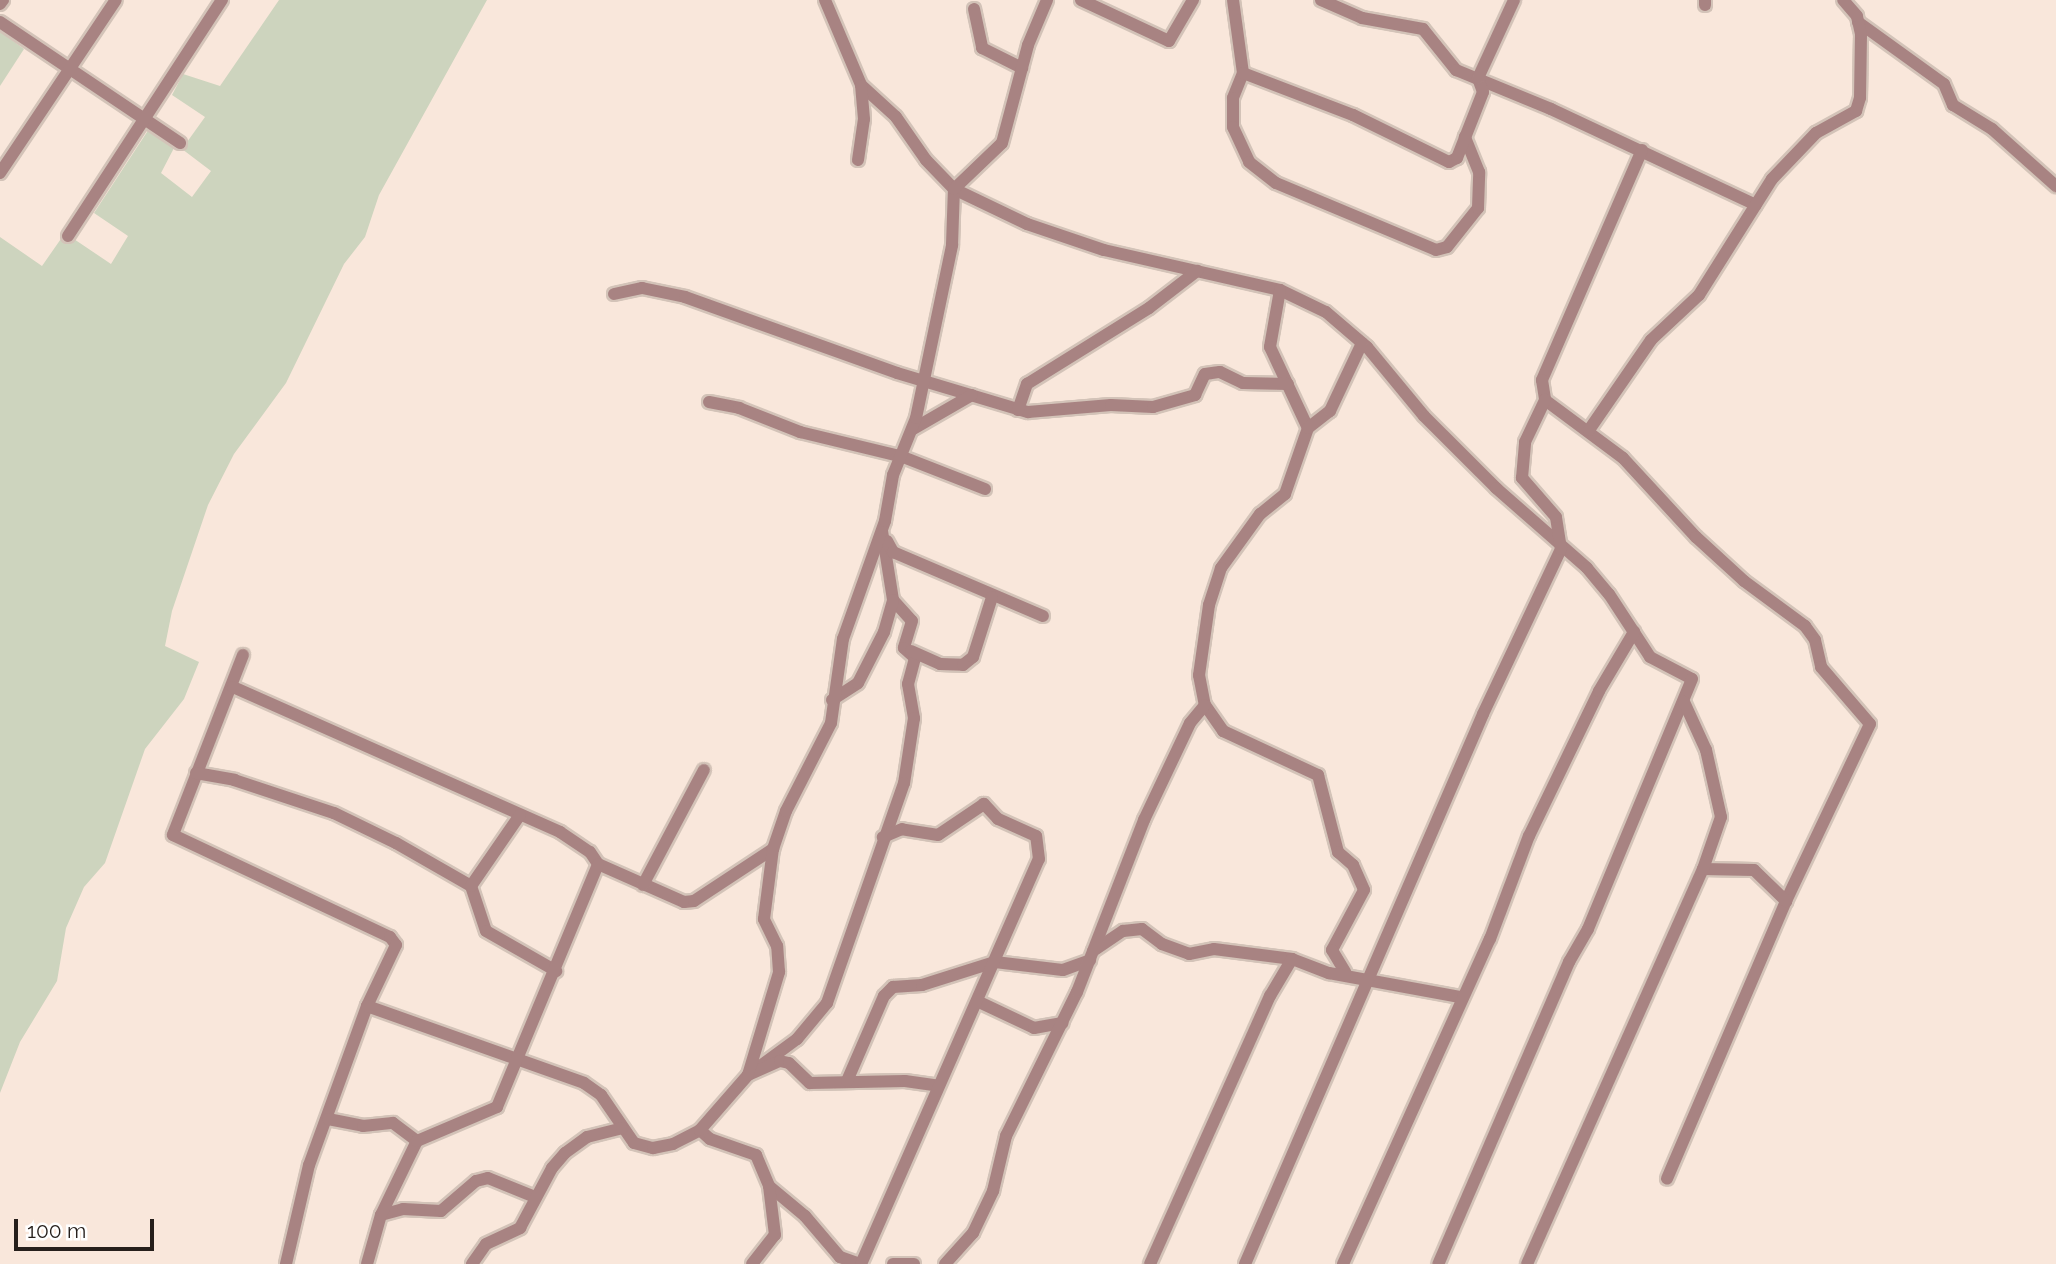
<!DOCTYPE html>
<html>
<head>
<meta charset="utf-8">
<style>
	body { margin:0 }
	#map { position:relative; width:2056px; height:1264px; overflow:hidden; background:#f9e7db; font-family:Raleway,sans-serif }
	div>[style] { position:absolute }
	[style*='--x'] { left:calc(var(--x)*1px); top:calc(var(--y)*1px); width:calc(var(--w)*1px); rotate:calc(var(--a)*1deg) }
	.green>* { inset:0; background:#cdd4be }
	.roads { filter:drop-shadow(2px 0 #d3c3b8) drop-shadow(-2px 0 #d3c3b8) drop-shadow(0 2px #d3c3b8) drop-shadow(0 -2px #d3c3b8) }
	.minor>* { height:12px; margin:-6px; padding:0 6px; transform-origin:6px; border-radius:6px; background:#a88382 }
	span { translate:-50% -50%; white-space:nowrap; text-align:center; line-height:1.15; -webkit-text-stroke:6px #fff; paint-order:stroke }
	.scale { position:absolute; left:14px; top:1219px; width:140px; height:32px; box-sizing:border-box; border:4px solid #261f1b; border-top:0; padding-left:9px; font-size:21px; line-height:24px; white-space:nowrap; color:#261f1b; -webkit-text-stroke:5px #fff; paint-order:stroke }
</style>
</head>
<body>
<div id="map">
	<div class="green">
		<i style="clip-path:polygon(279px 0,487px 0,379px 195px,365px 237px,344px 264px,286px 383px,234px 454px,208px 505px,172px 611px,165px 646px,199px 662px,184px 699px,145px 749px,105px 863px,84px 887px,66px 928px,57px 981px,20px 1042px,0 1093px,0 237px,42px 266px,65px 233px,111px 264px,128px 236px,94px 213px,149px 129px,174px 148px,161px 173px,192px 197px,211px 171px,182px 149px,205px 117px,172px 95px,183px 74px,220px 86px)"></i>
		<i style="clip-path:polygon(0 31px,24px 49px,0 86px)"></i>
	</div>
	<div class="roads">
		<div class="minor">
			<i style="--x:825;--y:0;--w:92;--a:67"></i>
			<i style="--x:861;--y:85;--w:47;--a:42.4"></i>
			<i style="--x:896;--y:117;--w:52;--a:55.1"></i>
			<i style="--x:926;--y:160;--w:40;--a:46"></i>
			<i style="--x:954;--y:189;--w:81;--a:25.6"></i>
			<i style="--x:1027;--y:224;--w:81;--a:18.7"></i>
			<i style="--x:1104;--y:250;--w:180;--a:12.8"></i>
			<i style="--x:1280;--y:290;--w:51;--a:25.6"></i>
			<i style="--x:1326;--y:312;--w:54;--a:40.5"></i>
			<i style="--x:1367;--y:347;--w:89;--a:50.4"></i>
			<i style="--x:1424;--y:416;--w:102;--a:45"></i>
			<i style="--x:1496;--y:488;--w:121;--a:41.3"></i>
			<i style="--x:1587;--y:568;--w:34;--a:50"></i>
			<i style="--x:1609;--y:594;--w:75;--a:56.9"></i>
			<i style="--x:1650;--y:657;--w:47;--a:27.6"></i>
			<i style="--x:1692;--y:679;--w:271;--a:112.6"></i>
			<i style="--x:1588;--y:929;--w:38;--a:120"></i>
			<i style="--x:1569;--y:962;--w:329;--a:113.4"></i>
			<i style="--x:1081;--y:0;--w:97;--a:25"></i>
			<i style="--x:1169;--y:41;--w:48;--a:-59.7"></i>
			<i style="--x:1233;--y:0;--w:74;--a:82.2"></i>
			<i style="--x:1243;--y:73;--w:27;--a:112"></i>
			<i style="--x:1233;--y:98;--w:29;--a:90"></i>
			<i style="--x:1233;--y:127;--w:38;--a:65"></i>
			<i style="--x:1249;--y:162;--w:34;--a:38"></i>
			<i style="--x:1276;--y:183;--w:173;--a:22.7"></i>
			<i style="--x:1436;--y:250;--w:11;--a:-15"></i>
			<i style="--x:1447;--y:247;--w:50;--a:-51.5"></i>
			<i style="--x:1478;--y:208;--w:36;--a:-88"></i>
			<i style="--x:1479;--y:172;--w:38;--a:-112"></i>
			<i style="--x:1321;--y:0;--w:45;--a:23.7"></i>
			<i style="--x:1362;--y:18;--w:62;--a:10.2"></i>
			<i style="--x:1423;--y:29;--w:53;--a:51.2"></i>
			<i style="--x:1456;--y:70;--w:103;--a:22.3"></i>
			<i style="--x:1551;--y:109;--w:226;--a:25.1"></i>
			<i style="--x:0;--y:4;--w:5;--a:-53"></i>
			<i style="--x:1705;--y:5;--w:5;--a:-90"></i>
			<i style="--x:974;--y:9;--w:40;--a:78"></i>
			<i style="--x:982;--y:48;--w:45;--a:26.6"></i>
			<i style="--x:0;--y:22;--w:217;--a:33.9"></i>
			<i style="--x:1858;--y:22;--w:106;--a:35.8"></i>
			<i style="--x:1944;--y:84;--w:23;--a:67"></i>
			<i style="--x:1953;--y:105;--w:46;--a:31.6"></i>
			<i style="--x:1992;--y:129;--w:86;--a:41.7"></i>
			<i style="--x:1243;--y:73;--w:118;--a:20.9"></i>
			<i style="--x:1353;--y:115;--w:107;--a:26.1"></i>
			<i style="--x:1449;--y:162;--w:9;--a:-27"></i>
			<i style="--x:1457;--y:158;--w:71;--a:-68.5"></i>
			<i style="--x:1483;--y:92;--w:15;--a:-110"></i>
			<i style="--x:1478;--y:78;--w:86;--a:-65.2"></i>
			<i style="--x:1642;--y:150;--w:251;--a:113.5"></i>
			<i style="--x:1542;--y:380;--w:20;--a:81"></i>
			<i style="--x:1545;--y:400;--w:97;--a:36.6"></i>
			<i style="--x:1623;--y:458;--w:108;--a:47.3"></i>
			<i style="--x:1696;--y:537;--w:65;--a:42.5"></i>
			<i style="--x:1744;--y:581;--w:76;--a:36.4"></i>
			<i style="--x:1805;--y:626;--w:17;--a:54"></i>
			<i style="--x:1815;--y:640;--w:28;--a:77"></i>
			<i style="--x:1821;--y:667;--w:75;--a:49.3"></i>
			<i style="--x:1870;--y:724;--w:196;--a:115.4"></i>
			<i style="--x:1786;--y:901;--w:302;--a:113.2"></i>
			<i style="--x:858;--y:160;--w:41;--a:-81.7"></i>
			<i style="--x:864;--y:119;--w:33;--a:-95"></i>
			<i style="--x:0;--y:173;--w:208;--a:-56.2"></i>
			<i style="--x:68;--y:236;--w:282;--a:-56.9"></i>
			<i style="--x:1280;--y:290;--w:58;--a:100"></i>
			<i style="--x:1270;--y:347;--w:89;--a:64.9"></i>
			<i style="--x:1308;--y:428;--w:70;--a:109.2"></i>
			<i style="--x:1285;--y:494;--w:32;--a:141"></i>
			<i style="--x:1260;--y:514;--w:67;--a:125.8"></i>
			<i style="--x:1221;--y:568;--w:39;--a:108"></i>
			<i style="--x:1209;--y:605;--w:71;--a:98.1"></i>
			<i style="--x:1199;--y:675;--w:31;--a:79"></i>
			<i style="--x:1205;--y:705;--w:32;--a:55"></i>
			<i style="--x:1223;--y:731;--w:105;--a:24.9"></i>
			<i style="--x:1318;--y:775;--w:80;--a:75.4"></i>
			<i style="--x:1338;--y:852;--w:20;--a:41"></i>
			<i style="--x:1353;--y:865;--w:27;--a:66"></i>
			<i style="--x:1364;--y:890;--w:68;--a:118.1"></i>
			<i style="--x:1332;--y:950;--w:26;--a:59"></i>
			<i style="--x:614;--y:294;--w:29;--a:-12"></i>
			<i style="--x:642;--y:288;--w:44;--a:11.8"></i>
			<i style="--x:685;--y:297;--w:225;--a:19.7"></i>
			<i style="--x:897;--y:373;--w:137;--a:16.6"></i>
			<i style="--x:1028;--y:412;--w:83;--a:-4.8"></i>
			<i style="--x:1111;--y:405;--w:42;--a:2.7"></i>
			<i style="--x:1153;--y:407;--w:44;--a:-15.9"></i>
			<i style="--x:1195;--y:395;--w:23;--a:-65"></i>
			<i style="--x:1205;--y:374;--w:15;--a:-8"></i>
			<i style="--x:1220;--y:372;--w:25;--a:26"></i>
			<i style="--x:1243;--y:383;--w:45;--a:1.3"></i>
			<i style="--x:709;--y:402;--w:31;--a:11"></i>
			<i style="--x:739;--y:408;--w:66;--a:21.5"></i>
			<i style="--x:800;--y:432;--w:106;--a:13.6"></i>
			<i style="--x:903;--y:457;--w:88;--a:21.3"></i>
			<i style="--x:1018;--y:410;--w:28;--a:-71"></i>
			<i style="--x:1027;--y:384;--w:144;--a:-31.9"></i>
			<i style="--x:1149;--y:308;--w:61;--a:-37.6"></i>
			<i style="--x:1308;--y:428;--w:28;--a:-38"></i>
			<i style="--x:1330;--y:411;--w:75;--a:-64.8"></i>
			<i style="--x:913;--y:429;--w:68;--a:-30"></i>
			<i style="--x:1589;--y:430;--w:109;--a:-55.4"></i>
			<i style="--x:1651;--y:340;--w:66;--a:-43.2"></i>
			<i style="--x:1699;--y:295;--w:137;--a:-57.8"></i>
			<i style="--x:1772;--y:179;--w:64;--a:-46.3"></i>
			<i style="--x:1816;--y:133;--w:46;--a:-28.8"></i>
			<i style="--x:1856;--y:111;--w:14;--a:-73"></i>
			<i style="--x:1860;--y:98;--w:64;--a:-89.1"></i>
			<i style="--x:1861;--y:34;--w:18;--a:-103"></i>
			<i style="--x:1857;--y:16;--w:21;--a:-131"></i>
			<i style="--x:882;--y:531;--w:70;--a:80.9"></i>
			<i style="--x:893;--y:600;--w:28;--a:48"></i>
			<i style="--x:912;--y:621;--w:28;--a:107"></i>
			<i style="--x:904;--y:648;--w:15;--a:42"></i>
			<i style="--x:915;--y:658;--w:27;--a:105"></i>
			<i style="--x:908;--y:684;--w:35;--a:80"></i>
			<i style="--x:914;--y:718;--w:66;--a:98.7"></i>
			<i style="--x:904;--y:783;--w:233;--a:109.3"></i>
			<i style="--x:827;--y:1003;--w:47;--a:129.8"></i>
			<i style="--x:797;--y:1039;--w:61;--a:143.7"></i>
			<i style="--x:748;--y:1075;--w:35;--a:-24"></i>
			<i style="--x:780;--y:1061;--w:9;--a:13"></i>
			<i style="--x:789;--y:1063;--w:29;--a:44"></i>
			<i style="--x:810;--y:1083;--w:95;--a:-1.2"></i>
			<i style="--x:905;--y:1081;--w:34;--a:8"></i>
			<i style="--x:887;--y:541;--w:13;--a:61"></i>
			<i style="--x:893;--y:552;--w:163;--a:23.1"></i>
			<i style="--x:911;--y:651;--w:32;--a:24"></i>
			<i style="--x:940;--y:664;--w:23;--a:2"></i>
			<i style="--x:963;--y:665;--w:13;--a:-39"></i>
			<i style="--x:973;--y:657;--w:63;--a:-72.4"></i>
			<i style="--x:243;--y:655;--w:193;--a:111.3"></i>
			<i style="--x:173;--y:835;--w:240;--a:25.2"></i>
			<i style="--x:390;--y:937;--w:10;--a:53"></i>
			<i style="--x:396;--y:945;--w:68;--a:115.4"></i>
			<i style="--x:367;--y:1006;--w:169;--a:110"></i>
			<i style="--x:309;--y:1165;--w:102;--a:103.1"></i>
			<i style="--x:233;--y:687;--w:358;--a:23.9"></i>
			<i style="--x:560;--y:832;--w:36;--a:34"></i>
			<i style="--x:590;--y:852;--w:14;--a:56"></i>
			<i style="--x:598;--y:864;--w:94;--a:23.8"></i>
			<i style="--x:684;--y:902;--w:10;--a:-6"></i>
			<i style="--x:694;--y:901;--w:95;--a:-33.4"></i>
			<i style="--x:832;--y:700;--w:31;--a:-33"></i>
			<i style="--x:858;--y:683;--w:57;--a:-63"></i>
			<i style="--x:884;--y:632;--w:33;--a:-74"></i>
			<i style="--x:196;--y:773;--w:39;--a:10"></i>
			<i style="--x:234;--y:780;--w:105;--a:18.3"></i>
			<i style="--x:334;--y:813;--w:69;--a:25.8"></i>
			<i style="--x:396;--y:843;--w:86;--a:29.8"></i>
			<i style="--x:471;--y:886;--w:47;--a:71.6"></i>
			<i style="--x:486;--y:931;--w:81;--a:29.7"></i>
			<i style="--x:1703;--y:869;--w:51;--a:1.1"></i>
			<i style="--x:1754;--y:870;--w:45;--a:44.1"></i>
			<i style="--x:643;--y:885;--w:130;--a:-62.1"></i>
			<i style="--x:471;--y:886;--w:86;--a:-55.4"></i>
			<i style="--x:1093;--y:951;--w:36;--a:-34"></i>
			<i style="--x:1123;--y:931;--w:19;--a:-6"></i>
			<i style="--x:1142;--y:929;--w:25;--a:37"></i>
			<i style="--x:1162;--y:944;--w:29;--a:20"></i>
			<i style="--x:1189;--y:954;--w:25;--a:-11"></i>
			<i style="--x:1214;--y:949;--w:79;--a:7.3"></i>
			<i style="--x:977;--y:1001;--w:63;--a:25.3"></i>
			<i style="--x:1034;--y:1028;--w:29;--a:-10"></i>
			<i style="--x:367;--y:1006;--w:230;--a:19.5"></i>
			<i style="--x:584;--y:1083;--w:21;--a:35"></i>
			<i style="--x:601;--y:1095;--w:58;--a:55.5"></i>
			<i style="--x:634;--y:1143;--w:20;--a:15"></i>
			<i style="--x:653;--y:1148;--w:20;--a:-11"></i>
			<i style="--x:673;--y:1144;--w:30;--a:-27"></i>
			<i style="--x:700;--y:1130;--w:13;--a:42"></i>
			<i style="--x:710;--y:1139;--w:49;--a:19.2"></i>
			<i style="--x:756;--y:1155;--w:34;--a:67"></i>
			<i style="--x:769;--y:1186;--w:47;--a:39.8"></i>
			<i style="--x:805;--y:1216;--w:54;--a:49.5"></i>
			<i style="--x:840;--y:1257;--w:21;--a:19"></i>
			<i style="--x:847;--y:1081;--w:93;--a:-66.5"></i>
			<i style="--x:884;--y:996;--w:13;--a:-45"></i>
			<i style="--x:893;--y:987;--w:29;--a:-4"></i>
			<i style="--x:922;--y:985;--w:77;--a:-17.5"></i>
			<i style="--x:995;--y:962;--w:68;--a:6.7"></i>
			<i style="--x:1063;--y:970;--w:29;--a:-20"></i>
			<i style="--x:328;--y:1119;--w:36;--a:11"></i>
			<i style="--x:363;--y:1126;--w:30;--a:-6"></i>
			<i style="--x:393;--y:1123;--w:30;--a:37"></i>
			<i style="--x:700;--y:1130;--w:73;--a:-48.9"></i>
			<i style="--x:748;--y:1075;--w:108;--a:-73.2"></i>
			<i style="--x:779;--y:972;--w:26;--a:-94"></i>
			<i style="--x:777;--y:946;--w:30;--a:-116"></i>
			<i style="--x:764;--y:919;--w:71;--a:-82.7"></i>
			<i style="--x:773;--y:849;--w:40;--a:-71.1"></i>
			<i style="--x:786;--y:811;--w:99;--a:-62.9"></i>
			<i style="--x:831;--y:723;--w:85;--a:-81.9"></i>
			<i style="--x:843;--y:639;--w:125;--a:-70.4"></i>
			<i style="--x:885;--y:521;--w:47;--a:-80.1"></i>
			<i style="--x:893;--y:475;--w:61;--a:-68"></i>
			<i style="--x:916;--y:418;--w:177;--a:-78.2"></i>
			<i style="--x:952;--y:245;--w:56;--a:-88"></i>
			<i style="--x:954;--y:189;--w:66;--a:-43.8"></i>
			<i style="--x:1002;--y:143;--w:101;--a:-75.1"></i>
			<i style="--x:1028;--y:45;--w:49;--a:-67.1"></i>
			<i style="--x:381;--y:1215;--w:23;--a:-15"></i>
			<i style="--x:403;--y:1209;--w:38;--a:3"></i>
			<i style="--x:441;--y:1211;--w:46;--a:-40.6"></i>
			<i style="--x:476;--y:1181;--w:12;--a:-14"></i>
			<i style="--x:488;--y:1178;--w:51;--a:22"></i>
			<i style="--x:367;--y:1264;--w:51;--a:-74.1"></i>
			<i style="--x:381;--y:1215;--w:82;--a:-64.1"></i>
			<i style="--x:417;--y:1141;--w:87;--a:-23"></i>
			<i style="--x:497;--y:1107;--w:263;--a:-67.4"></i>
			<i style="--x:472;--y:1264;--w:24;--a:-55"></i>
			<i style="--x:486;--y:1244;--w:38;--a:-25"></i>
			<i style="--x:520;--y:1228;--w:68;--a:-61.9"></i>
			<i style="--x:552;--y:1168;--w:20;--a:-49"></i>
			<i style="--x:565;--y:1153;--w:27;--a:-36"></i>
			<i style="--x:587;--y:1137;--w:36;--a:-14"></i>
			<i style="--x:752;--y:1264;--w:37;--a:-52"></i>
			<i style="--x:775;--y:1235;--w:49;--a:-97"></i>
			<i style="--x:861;--y:1264;--w:442;--a:-66.3"></i>
			<i style="--x:1039;--y:859;--w:23;--a:-97"></i>
			<i style="--x:1036;--y:836;--w:42;--a:-155.9"></i>
			<i style="--x:998;--y:819;--w:21;--a:-133"></i>
			<i style="--x:984;--y:804;--w:55;--a:146"></i>
			<i style="--x:938;--y:835;--w:36;--a:-171"></i>
			<i style="--x:902;--y:829;--w:21;--a:157"></i>
			<i style="--x:893;--y:1264;--w:21;--a:0"></i>
			<i style="--x:945;--y:1264;--w:42;--a:-47.9"></i>
			<i style="--x:973;--y:1233;--w:47;--a:-64.5"></i>
			<i style="--x:993;--y:1191;--w:57;--a:-76.7"></i>
			<i style="--x:1006;--y:1136;--w:161;--a:-63.8"></i>
			<i style="--x:1077;--y:992;--w:185;--a:-68.7"></i>
			<i style="--x:1144;--y:820;--w:107;--a:-64.6"></i>
			<i style="--x:1190;--y:723;--w:23;--a:-50"></i>
			<i style="--x:1150;--y:1264;--w:294;--a:-65.9"></i>
			<i style="--x:1270;--y:996;--w:43;--a:-59.3"></i>
			<i style="--x:1292;--y:959;--w:40;--a:21"></i>
			<i style="--x:1329;--y:973;--w:133;--a:10.4"></i>
			<i style="--x:1245;--y:1264;--w:599;--a:-66.6"></i>
			<i style="--x:1483;--y:714;--w:183;--a:-64.7"></i>
			<i style="--x:1561;--y:549;--w:32;--a:-99"></i>
			<i style="--x:1556;--y:517;--w:52;--a:-131.1"></i>
			<i style="--x:1522;--y:478;--w:36;--a:-85"></i>
			<i style="--x:1525;--y:442;--w:47;--a:-64.5"></i>
			<i style="--x:1343;--y:1264;--w:357;--a:-65.7"></i>
			<i style="--x:1490;--y:939;--w:110;--a:-69.3"></i>
			<i style="--x:1529;--y:836;--w:161;--a:-64.2"></i>
			<i style="--x:1599;--y:691;--w:69;--a:-59.3"></i>
			<i style="--x:1527;--y:1264;--w:432;--a:-66"></i>
			<i style="--x:1703;--y:869;--w:55;--a:-70.9"></i>
			<i style="--x:1721;--y:817;--w:69;--a:-102.6"></i>
			<i style="--x:1706;--y:750;--w:53;--a:-114.6"></i>
		</div>
	</div>
	<div class="scale">100 m</div>
</div>
</body>
</html>
